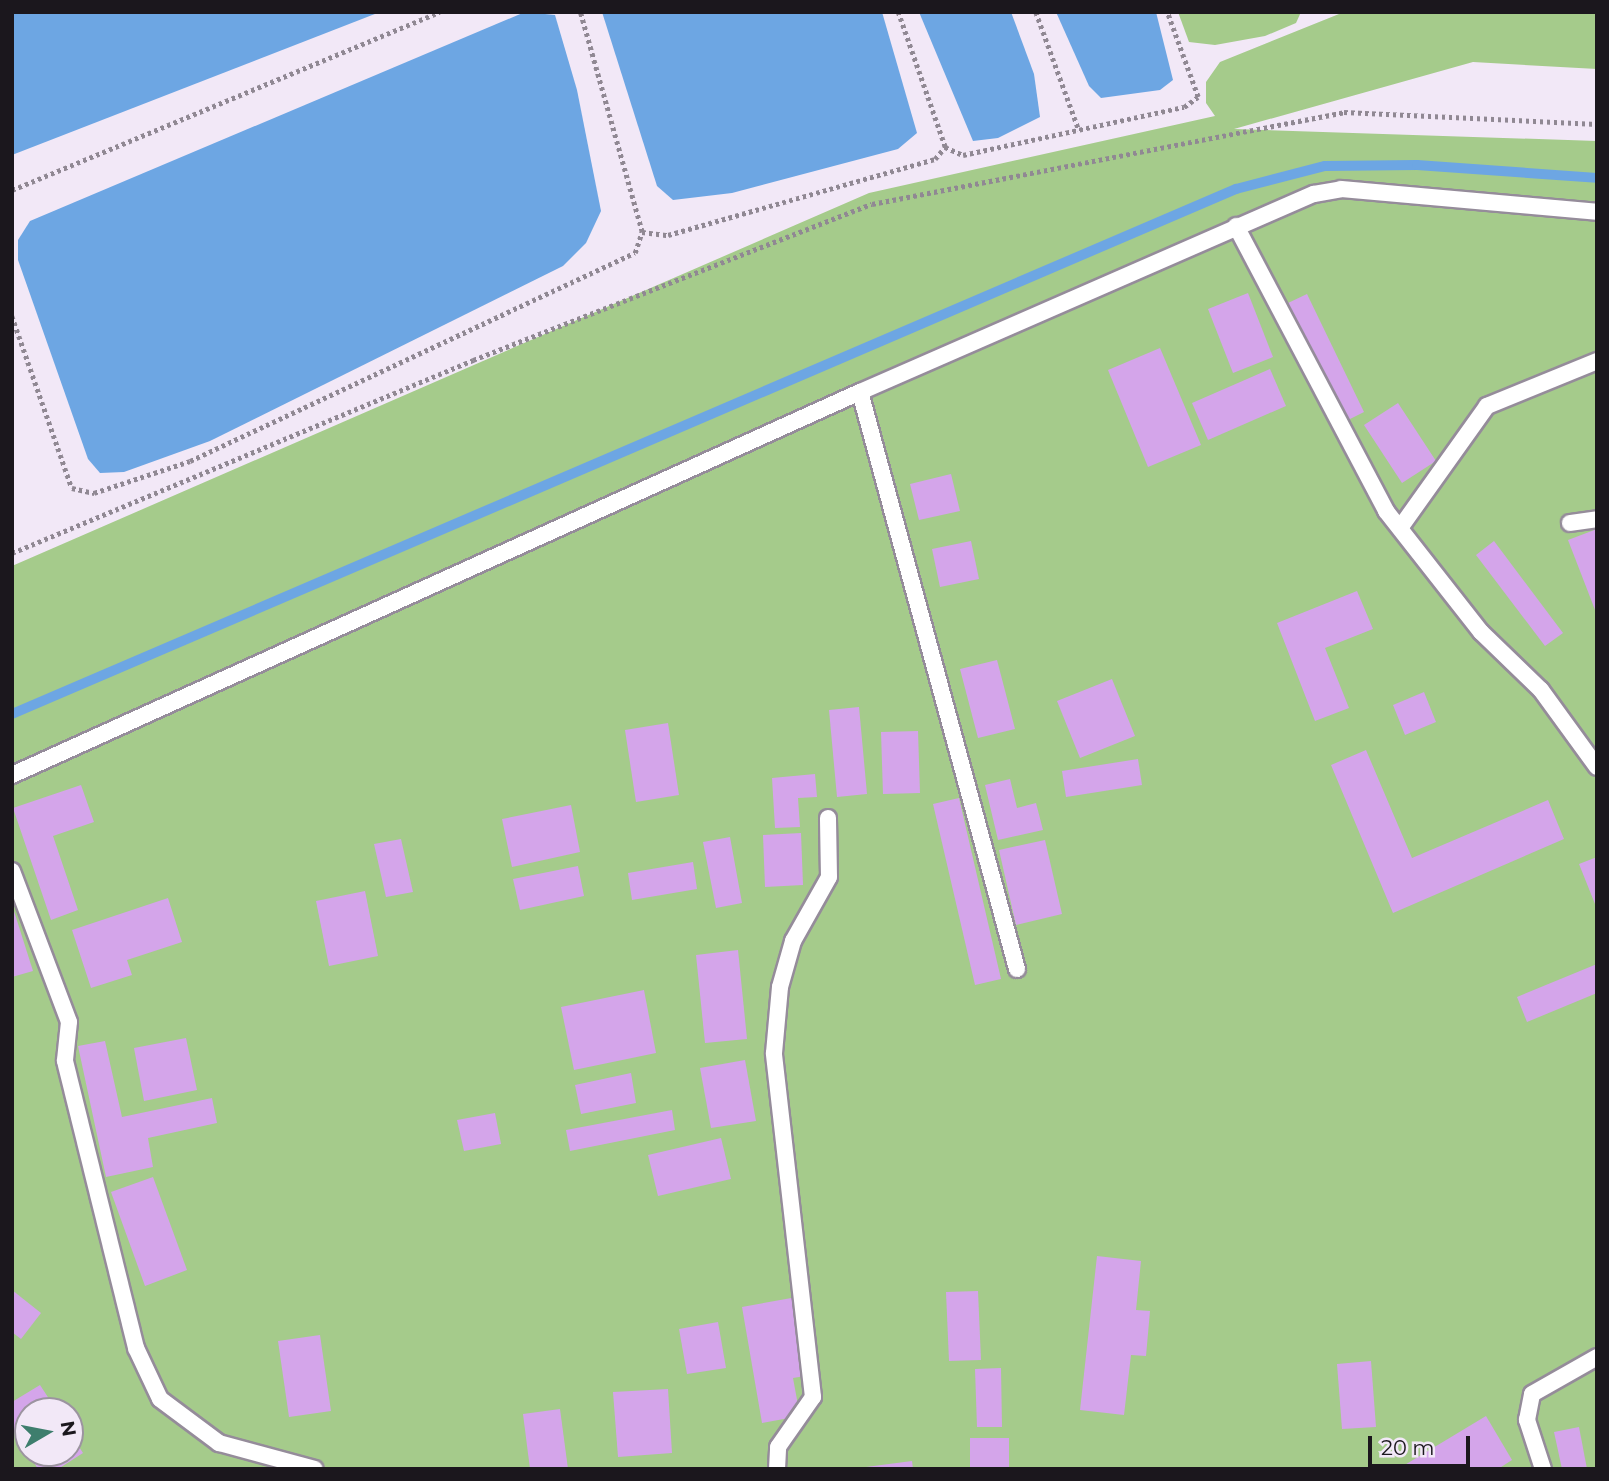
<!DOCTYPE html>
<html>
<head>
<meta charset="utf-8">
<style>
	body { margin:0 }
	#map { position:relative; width:1609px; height:1481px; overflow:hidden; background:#f2e8f7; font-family:Montserrat,sans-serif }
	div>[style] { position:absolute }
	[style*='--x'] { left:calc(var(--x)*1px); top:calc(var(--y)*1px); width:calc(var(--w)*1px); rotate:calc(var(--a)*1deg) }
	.green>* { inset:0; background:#a5cb8b }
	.water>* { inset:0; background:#6da6e3 }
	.stream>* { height:10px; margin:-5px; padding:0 5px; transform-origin:5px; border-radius:5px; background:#6da6e3 }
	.building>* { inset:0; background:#d4a5ea }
	.path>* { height:4.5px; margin-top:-2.25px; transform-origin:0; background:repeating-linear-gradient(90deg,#908893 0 3.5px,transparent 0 7px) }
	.roads { filter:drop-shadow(2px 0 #958c9a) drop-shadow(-2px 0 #958c9a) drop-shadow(0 2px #958c9a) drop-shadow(0 -2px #958c9a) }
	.service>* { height:16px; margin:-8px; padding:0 8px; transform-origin:8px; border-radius:8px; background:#fff }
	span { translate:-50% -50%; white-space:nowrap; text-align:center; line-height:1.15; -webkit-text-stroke:5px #f2e8f7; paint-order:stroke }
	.frame { position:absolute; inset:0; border:14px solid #1b171d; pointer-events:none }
	.north { position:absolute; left:14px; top:1397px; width:70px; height:70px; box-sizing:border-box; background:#f2e8f7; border:2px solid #9c94a0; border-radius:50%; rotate:80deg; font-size:19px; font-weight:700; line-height:28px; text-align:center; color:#1b171d }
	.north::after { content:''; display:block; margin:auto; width:24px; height:32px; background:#3e7e6d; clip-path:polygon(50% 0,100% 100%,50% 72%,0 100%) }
	.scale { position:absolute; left:1368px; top:1436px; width:102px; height:32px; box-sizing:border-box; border:4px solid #1b171d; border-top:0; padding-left:9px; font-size:21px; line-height:24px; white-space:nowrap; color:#1b171d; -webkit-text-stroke:5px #f2e8f7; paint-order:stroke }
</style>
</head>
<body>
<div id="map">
	<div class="green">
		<i style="clip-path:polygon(1178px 12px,1301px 12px,1296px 23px,1265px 36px,1215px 45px,1189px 42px)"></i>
		<i style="clip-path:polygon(evenodd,1344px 12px,1597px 12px,1597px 69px,1473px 62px,1234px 129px,1597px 141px,1597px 1469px,12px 1469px,12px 566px,869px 193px,1215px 116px,1206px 103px,1206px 82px,1220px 62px,1344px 12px,28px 1411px,70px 1411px,70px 1453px,28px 1453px,28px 1411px)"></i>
	</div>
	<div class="water">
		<i style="clip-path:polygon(12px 12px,380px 12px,12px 155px)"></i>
		<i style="clip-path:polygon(525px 12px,555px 15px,577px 90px,601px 211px,586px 243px,563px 266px,210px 441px,124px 472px,100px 473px,88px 459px,18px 260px,18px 240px,30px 221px)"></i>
		<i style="clip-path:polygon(602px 12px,882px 12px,917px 133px,898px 149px,732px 193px,673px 200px,657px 186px)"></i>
		<i style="clip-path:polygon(919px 12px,1011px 12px,1034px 74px,1040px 117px,998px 138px,973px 141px)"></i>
		<i style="clip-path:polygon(1056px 12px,1156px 12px,1173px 80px,1160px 90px,1101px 98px,1089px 86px)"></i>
	</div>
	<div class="stream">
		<i style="--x:12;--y:714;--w:1332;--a:-23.22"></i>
		<i style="--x:1236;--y:189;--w:92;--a:-14.5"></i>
		<i style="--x:1325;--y:166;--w:92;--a:-0.6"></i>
		<i style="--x:1417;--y:165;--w:180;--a:4.1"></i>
	</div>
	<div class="building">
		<i style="clip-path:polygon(1248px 293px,1273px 357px,1233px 373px,1208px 309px)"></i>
		<i style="clip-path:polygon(1307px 294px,1364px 412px,1346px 421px,1288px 303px)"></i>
		<i style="clip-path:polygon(1160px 348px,1201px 445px,1148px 467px,1108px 370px)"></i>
		<i style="clip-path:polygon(1270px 369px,1286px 406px,1208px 440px,1192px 403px)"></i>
		<i style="clip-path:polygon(1398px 403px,1436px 461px,1402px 483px,1364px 425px)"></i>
		<i style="clip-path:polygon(951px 474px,960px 511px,919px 520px,910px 484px)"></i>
		<i style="clip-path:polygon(1597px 529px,1597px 615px,1568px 540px)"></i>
		<i style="clip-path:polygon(971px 541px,979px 579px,940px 587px,932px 549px)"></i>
		<i style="clip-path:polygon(1494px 541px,1563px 633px,1545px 646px,1476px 555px)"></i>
		<i style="clip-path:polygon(1357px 591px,1373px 629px,1325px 648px,1349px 708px,1315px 721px,1277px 623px)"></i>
		<i style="clip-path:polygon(997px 660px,1015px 729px,978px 738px,960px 669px)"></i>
		<i style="clip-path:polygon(1112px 679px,1135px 736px,1080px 758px,1057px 701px)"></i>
		<i style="clip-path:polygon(1424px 692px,1436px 722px,1405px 735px,1393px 705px)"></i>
		<i style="clip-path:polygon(859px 707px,867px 794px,837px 797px,829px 710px)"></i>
		<i style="clip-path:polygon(668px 723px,679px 795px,636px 802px,625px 730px)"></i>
		<i style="clip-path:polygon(918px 731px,920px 793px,883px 794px,881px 732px)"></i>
		<i style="clip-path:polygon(1366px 750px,1412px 858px,1548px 800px,1564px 839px,1393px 913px,1331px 765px)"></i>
		<i style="clip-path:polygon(1138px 759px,1142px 785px,1066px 797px,1062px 771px)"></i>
		<i style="clip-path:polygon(815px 774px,817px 797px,798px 798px,800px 827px,775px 828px,772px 778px)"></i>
		<i style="clip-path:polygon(1010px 779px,1017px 808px,1036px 803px,1043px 830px,998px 840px,985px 785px)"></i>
		<i style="clip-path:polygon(81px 785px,94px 822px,53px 836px,78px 910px,51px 920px,13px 808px)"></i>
		<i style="clip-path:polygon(959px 798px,1001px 979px,975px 985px,933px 804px)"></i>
		<i style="clip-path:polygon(571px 805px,580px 852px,512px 867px,502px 819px)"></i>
		<i style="clip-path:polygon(801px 833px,803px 885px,765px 887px,763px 835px)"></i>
		<i style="clip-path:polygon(730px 837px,742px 903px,716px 908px,703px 842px)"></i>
		<i style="clip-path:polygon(401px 839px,413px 892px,386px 897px,374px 844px)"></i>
		<i style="clip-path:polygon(1045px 840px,1062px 914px,1016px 925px,999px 850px)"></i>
		<i style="clip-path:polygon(1597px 857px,1597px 909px,1579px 864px)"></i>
		<i style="clip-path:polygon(693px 862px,697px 889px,632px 900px,628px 873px)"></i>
		<i style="clip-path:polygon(578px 866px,584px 896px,520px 910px,513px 879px)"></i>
		<i style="clip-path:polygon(365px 891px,378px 956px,329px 966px,316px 901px)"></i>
		<i style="clip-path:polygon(168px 898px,182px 942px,127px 960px,132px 975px,91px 988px,72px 930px)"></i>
		<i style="clip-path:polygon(13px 908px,33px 971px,12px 977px,12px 909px)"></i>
		<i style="clip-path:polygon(738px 950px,747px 1039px,705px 1043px,696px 955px)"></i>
		<i style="clip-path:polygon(1597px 964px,1597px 993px,1527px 1022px,1517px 997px)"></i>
		<i style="clip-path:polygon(644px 990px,656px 1053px,574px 1070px,561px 1007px)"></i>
		<i style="clip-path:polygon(186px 1038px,197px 1090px,144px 1101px,134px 1048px)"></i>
		<i style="clip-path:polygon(105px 1041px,122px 1117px,212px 1098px,217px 1123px,148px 1138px,153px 1167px,106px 1177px,78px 1046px)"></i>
		<i style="clip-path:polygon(745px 1060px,756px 1121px,711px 1128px,700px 1068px)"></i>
		<i style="clip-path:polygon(631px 1073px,636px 1103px,581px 1114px,575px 1085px)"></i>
		<i style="clip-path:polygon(672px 1110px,675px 1130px,570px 1151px,566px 1130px)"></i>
		<i style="clip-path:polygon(495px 1113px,501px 1144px,464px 1151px,457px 1120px)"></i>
		<i style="clip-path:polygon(721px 1138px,731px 1179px,658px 1196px,648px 1155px)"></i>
		<i style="clip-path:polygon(153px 1177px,187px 1270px,145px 1286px,111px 1192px)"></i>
		<i style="clip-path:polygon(1097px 1256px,1141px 1261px,1136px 1310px,1150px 1311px,1146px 1356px,1131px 1355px,1124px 1415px,1080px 1410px)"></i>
		<i style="clip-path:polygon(12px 1290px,41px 1313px,21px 1339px,12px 1332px)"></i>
		<i style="clip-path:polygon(978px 1291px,981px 1360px,949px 1361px,946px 1292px)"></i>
		<i style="clip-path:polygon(797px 1297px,811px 1375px,793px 1378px,800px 1416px,762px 1423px,742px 1307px)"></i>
		<i style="clip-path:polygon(718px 1322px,726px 1368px,687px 1374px,679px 1329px)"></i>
		<i style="clip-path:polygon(320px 1335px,331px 1411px,289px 1417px,278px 1341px)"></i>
		<i style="clip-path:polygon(1371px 1361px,1376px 1427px,1342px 1429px,1337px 1364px)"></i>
		<i style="clip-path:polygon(1001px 1368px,1002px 1427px,977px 1427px,975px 1369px)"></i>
		<i style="clip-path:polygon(40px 1385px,57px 1411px,28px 1411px,28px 1453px,12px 1428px,12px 1402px)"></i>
		<i style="clip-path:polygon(668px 1389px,672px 1453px,618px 1457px,613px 1392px)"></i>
		<i style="clip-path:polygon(560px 1409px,568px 1469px,530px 1469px,523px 1414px)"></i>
		<i style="clip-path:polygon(1486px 1416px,1512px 1460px,1498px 1469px,1398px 1469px)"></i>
		<i style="clip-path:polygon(1579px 1427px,1587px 1469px,1562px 1469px,1554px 1432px)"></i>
		<i style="clip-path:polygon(70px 1433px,83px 1453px,58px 1469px,38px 1469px,28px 1453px,70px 1453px)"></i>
		<i style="clip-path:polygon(970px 1438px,1009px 1438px,1009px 1469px,970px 1469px)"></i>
		<i style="clip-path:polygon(912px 1461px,913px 1469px,866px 1469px,866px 1467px)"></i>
	</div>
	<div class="path">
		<i style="--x:1036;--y:12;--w:126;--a:70"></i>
		<i style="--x:945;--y:147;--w:20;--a:24"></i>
		<i style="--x:963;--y:155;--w:226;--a:-12.3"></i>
		<i style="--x:1184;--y:107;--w:17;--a:-36"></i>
		<i style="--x:1198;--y:97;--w:90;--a:-110"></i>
		<i style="--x:12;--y:190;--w:463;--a:-22.6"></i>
		<i style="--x:642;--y:232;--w:26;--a:7"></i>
		<i style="--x:668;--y:235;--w:278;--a:-15.9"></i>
		<i style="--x:935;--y:159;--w:16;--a:-50"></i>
		<i style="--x:945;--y:147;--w:143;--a:-109.2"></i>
		<i style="--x:12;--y:316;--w:182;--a:70.8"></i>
		<i style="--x:72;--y:488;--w:23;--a:13"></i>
		<i style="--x:94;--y:493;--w:101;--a:-18.4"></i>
		<i style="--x:190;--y:461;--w:491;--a:-25.1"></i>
		<i style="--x:635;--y:253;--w:22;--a:-72"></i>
		<i style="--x:642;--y:232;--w:229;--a:-105.7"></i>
		<i style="--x:12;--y:553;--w:500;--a:-22.7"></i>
		<i style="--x:473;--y:360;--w:428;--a:-21.4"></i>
		<i style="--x:872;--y:204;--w:481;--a:-11"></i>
		<i style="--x:1344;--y:112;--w:253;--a:2.7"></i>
	</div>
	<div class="roads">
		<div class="service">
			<i style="--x:1236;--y:226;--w:322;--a:62.2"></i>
			<i style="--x:1386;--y:511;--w:154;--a:51.9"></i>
			<i style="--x:1481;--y:632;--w:83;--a:44"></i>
			<i style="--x:1541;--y:690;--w:95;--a:54"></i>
			<i style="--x:1570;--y:523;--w:27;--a:-8"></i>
			<i style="--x:1400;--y:528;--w:150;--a:-54.5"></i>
			<i style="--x:1487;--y:406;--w:119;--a:-22.2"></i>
			<i style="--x:12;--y:775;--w:930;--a:-24.31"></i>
			<i style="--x:12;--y:871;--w:161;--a:69.3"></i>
			<i style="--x:69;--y:1022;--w:39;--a:96"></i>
			<i style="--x:65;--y:1061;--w:296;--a:76.1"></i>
			<i style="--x:136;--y:1348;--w:56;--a:64.8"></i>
			<i style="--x:160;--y:1399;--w:74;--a:36.7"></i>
			<i style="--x:219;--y:1443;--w:99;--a:15.2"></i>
			<i style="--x:1017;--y:969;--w:598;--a:-105.22"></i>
			<i style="--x:860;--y:392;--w:495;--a:-23.6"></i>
			<i style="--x:1314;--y:194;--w:27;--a:-10"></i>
			<i style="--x:1341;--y:189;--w:257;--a:5.1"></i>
			<i style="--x:777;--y:1469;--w:22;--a:-87"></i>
			<i style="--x:778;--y:1447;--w:61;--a:-55"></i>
			<i style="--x:813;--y:1397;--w:346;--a:-96.5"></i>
			<i style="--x:774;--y:1053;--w:66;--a:-84.8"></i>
			<i style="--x:780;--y:987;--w:48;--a:-74.2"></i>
			<i style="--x:793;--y:941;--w:73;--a:-60.6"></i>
			<i style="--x:829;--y:877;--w:59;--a:-91"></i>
			<i style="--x:1543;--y:1469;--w:52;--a:-108.1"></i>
			<i style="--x:1527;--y:1420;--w:26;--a:-79"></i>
			<i style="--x:1532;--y:1394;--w:75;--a:-29.6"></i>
		</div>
	</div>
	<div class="frame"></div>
	<div class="north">N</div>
	<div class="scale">20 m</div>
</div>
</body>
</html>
